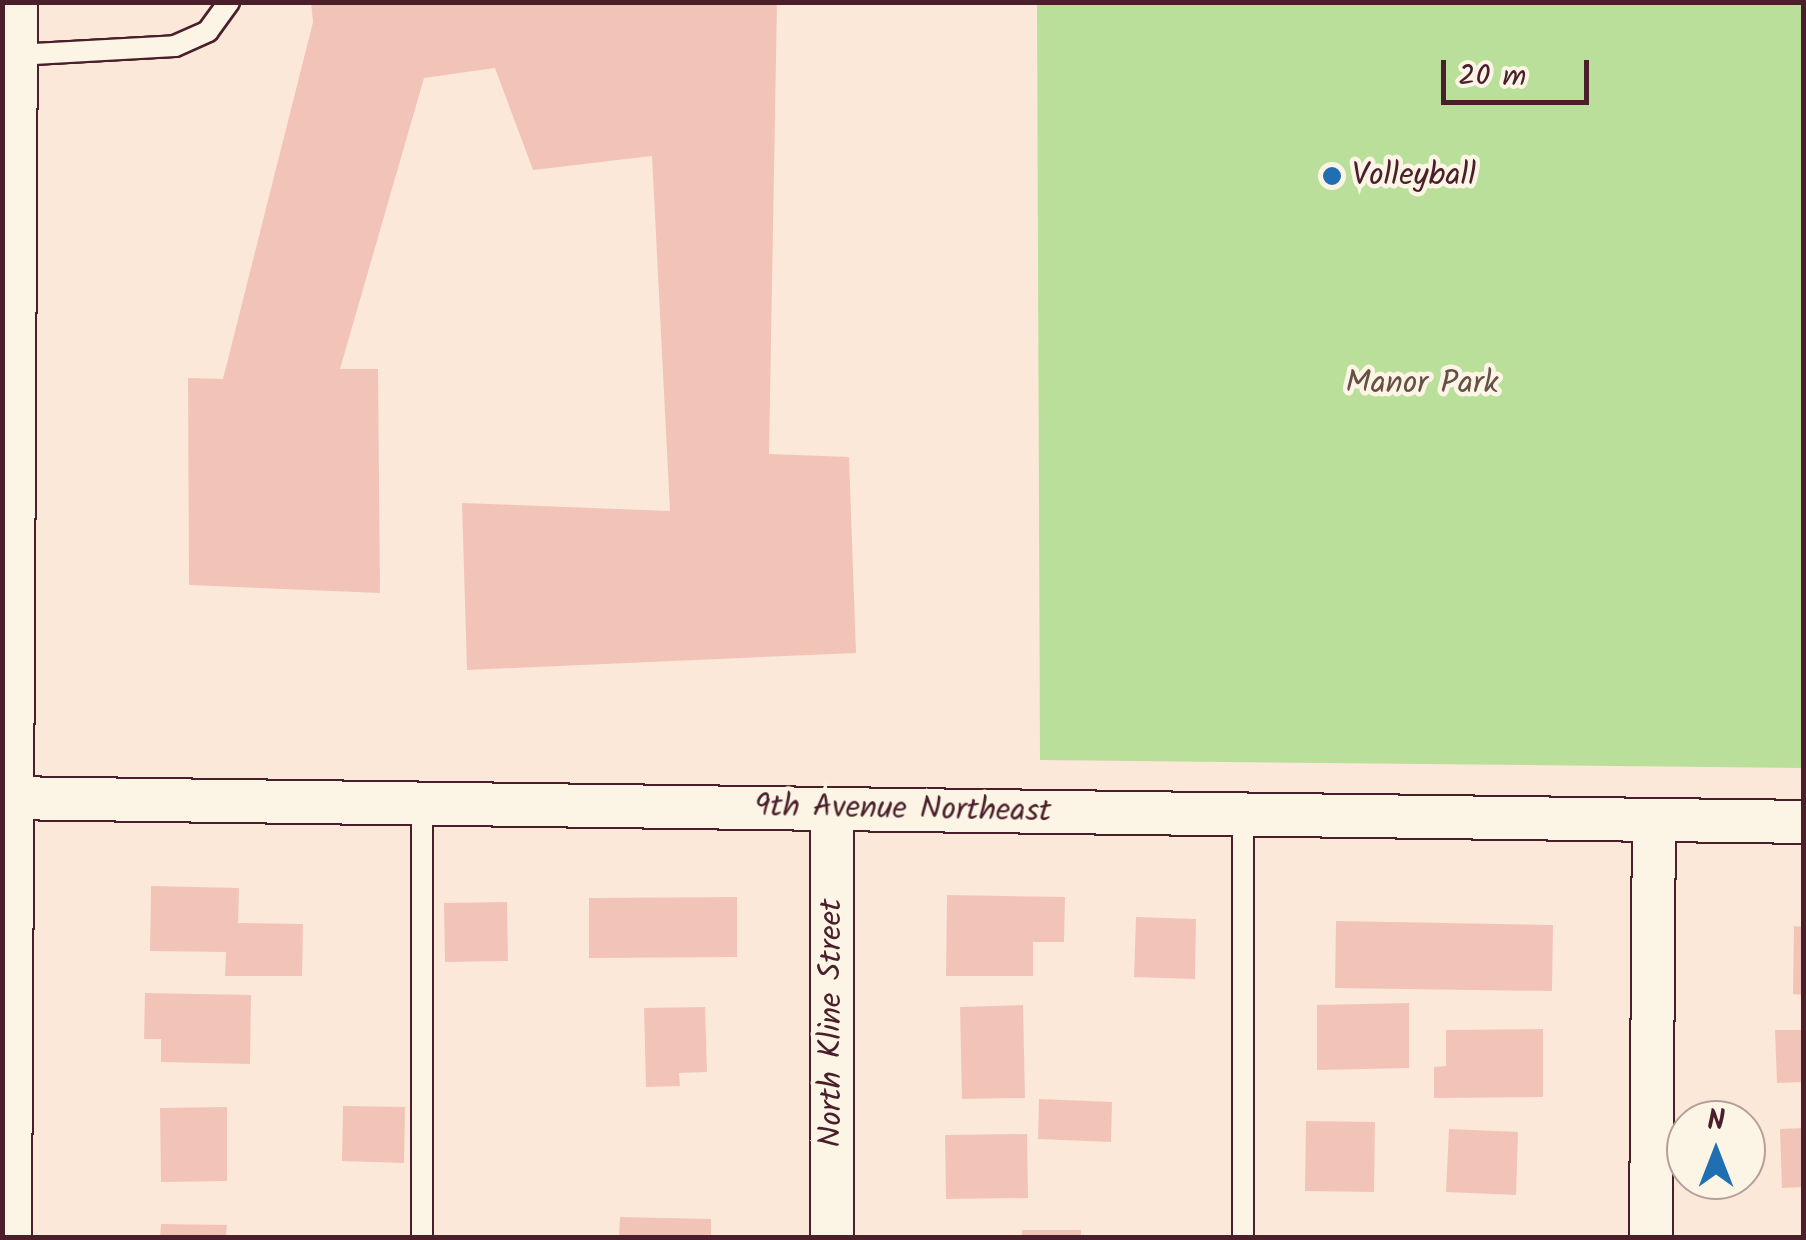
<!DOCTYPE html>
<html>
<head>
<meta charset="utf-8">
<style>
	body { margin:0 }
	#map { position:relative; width:1806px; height:1240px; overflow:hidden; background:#fbe8d9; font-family:Kalam,sans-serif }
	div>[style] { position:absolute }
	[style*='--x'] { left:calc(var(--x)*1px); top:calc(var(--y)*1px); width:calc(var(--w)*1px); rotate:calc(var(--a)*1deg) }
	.green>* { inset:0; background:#b9df9a }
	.building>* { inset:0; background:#f2c4b8 }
	.roads { filter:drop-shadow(2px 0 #4a1f2b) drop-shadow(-2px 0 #4a1f2b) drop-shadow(0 2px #4a1f2b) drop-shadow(0 -2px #4a1f2b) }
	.service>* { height:20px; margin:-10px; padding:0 10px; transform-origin:10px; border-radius:10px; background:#fcf5e5 }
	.minor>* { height:42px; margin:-21px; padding:0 21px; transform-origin:21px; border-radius:21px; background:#fcf5e5 }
	.dots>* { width:28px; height:28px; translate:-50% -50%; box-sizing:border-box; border:5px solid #fcf5e5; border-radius:50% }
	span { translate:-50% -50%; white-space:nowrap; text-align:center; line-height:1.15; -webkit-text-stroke:9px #fcf5e5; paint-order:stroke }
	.poi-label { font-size:32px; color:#4a1f2b }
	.left { translate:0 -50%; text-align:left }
	.park-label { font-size:32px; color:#664f47 }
	.street-label { font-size:32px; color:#4a1f2b }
	.frame { position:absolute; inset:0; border:5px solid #4a1f2b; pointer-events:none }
	.north { position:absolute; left:1666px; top:1100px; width:100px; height:100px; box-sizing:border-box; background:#fcf5e5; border:2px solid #b59f9b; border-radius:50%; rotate:0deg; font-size:28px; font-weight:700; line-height:40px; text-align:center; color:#4a1f2b }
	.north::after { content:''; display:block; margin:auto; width:35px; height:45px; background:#1f6fb2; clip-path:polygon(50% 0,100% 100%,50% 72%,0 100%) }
	.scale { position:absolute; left:1441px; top:60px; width:148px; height:45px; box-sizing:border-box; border:5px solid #4a1f2b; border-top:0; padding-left:12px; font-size:30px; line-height:35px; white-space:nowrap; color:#4a1f2b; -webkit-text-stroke:8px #fcf5e5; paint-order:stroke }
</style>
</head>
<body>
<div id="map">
	<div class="green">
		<i style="clip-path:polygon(1037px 3px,1803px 3px,1803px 768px,1040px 760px)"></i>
	</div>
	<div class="building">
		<i style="clip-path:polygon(311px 2px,777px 2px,769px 454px,849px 457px,856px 653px,467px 670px,462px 503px,670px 511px,652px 156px,533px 170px,495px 68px,424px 78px,340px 369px,378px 369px,380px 593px,189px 585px,188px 378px,223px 379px,313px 22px)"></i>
		<i style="clip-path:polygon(151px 886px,239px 888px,238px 923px,303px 924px,302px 976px,225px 976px,226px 952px,150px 951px)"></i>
		<i style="clip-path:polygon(947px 895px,1065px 897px,1064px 942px,1033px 942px,1033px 976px,946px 976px)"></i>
		<i style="clip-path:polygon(737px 897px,737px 957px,589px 958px,589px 898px)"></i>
		<i style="clip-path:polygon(507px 902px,508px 961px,445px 962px,444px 903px)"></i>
		<i style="clip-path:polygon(1136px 917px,1196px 919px,1195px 979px,1134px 977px)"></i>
		<i style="clip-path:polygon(1336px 921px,1553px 925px,1552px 991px,1335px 988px)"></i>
		<i style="clip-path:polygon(1794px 926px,1804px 927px,1804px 995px,1793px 994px)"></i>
		<i style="clip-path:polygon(145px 993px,251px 995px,250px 1064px,161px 1062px,161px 1039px,144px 1039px)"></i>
		<i style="clip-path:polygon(1409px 1003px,1409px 1068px,1317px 1070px,1317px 1005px)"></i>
		<i style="clip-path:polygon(1023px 1005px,1025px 1098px,962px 1099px,960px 1007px)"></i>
		<i style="clip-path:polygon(705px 1007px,707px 1072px,679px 1073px,680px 1086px,646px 1087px,644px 1008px)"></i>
		<i style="clip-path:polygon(1543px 1029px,1543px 1097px,1434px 1098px,1434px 1067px,1446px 1066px,1446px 1030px)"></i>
		<i style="clip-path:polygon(1775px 1030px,1804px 1030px,1804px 1082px,1777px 1083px)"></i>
		<i style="clip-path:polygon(1039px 1099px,1112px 1102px,1111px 1142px,1038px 1139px)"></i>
		<i style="clip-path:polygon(343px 1106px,405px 1107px,404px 1163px,342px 1161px)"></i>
		<i style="clip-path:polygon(227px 1107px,227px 1181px,161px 1182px,160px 1108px)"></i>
		<i style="clip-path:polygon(1306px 1121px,1375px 1122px,1374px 1192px,1305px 1191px)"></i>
		<i style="clip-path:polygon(1804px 1128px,1804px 1187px,1782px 1188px,1780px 1129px)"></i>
		<i style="clip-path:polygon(1449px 1129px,1518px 1132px,1516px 1195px,1446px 1192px)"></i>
		<i style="clip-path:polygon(1027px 1134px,1028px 1198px,946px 1199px,945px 1135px)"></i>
		<i style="clip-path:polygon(620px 1217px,711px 1219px,711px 1238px,619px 1238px)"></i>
		<i style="clip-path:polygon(161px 1224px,227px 1225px,226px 1238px,160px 1238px)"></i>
		<i style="clip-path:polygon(1022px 1230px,1081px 1230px,1081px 1238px,1022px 1238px)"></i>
	</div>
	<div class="roads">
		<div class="service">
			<i style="--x:16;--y:55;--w:159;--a:-3.2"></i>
			<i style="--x:175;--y:46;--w:36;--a:-24"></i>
			<i style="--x:208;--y:31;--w:36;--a:-54"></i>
			<i style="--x:422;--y:806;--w:432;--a:90"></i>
			<i style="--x:1243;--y:814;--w:424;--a:90"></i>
		</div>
		<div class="minor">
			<i style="--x:2;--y:798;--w:1802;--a:0.76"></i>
			<i style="--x:832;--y:809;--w:429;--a:90"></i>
			<i style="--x:10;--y:1238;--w:1236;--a:-89.72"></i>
			<i style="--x:1651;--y:1238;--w:418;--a:-89.6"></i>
		</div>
	</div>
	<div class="dots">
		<i style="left:1332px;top:176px;background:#1f6fb2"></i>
	</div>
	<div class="poi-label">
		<span class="left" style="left:1352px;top:176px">Volleyball</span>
	</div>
	<div class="park-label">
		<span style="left:1422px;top:384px">Manor Park</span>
	</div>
	<div class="street-label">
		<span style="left:903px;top:810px;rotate:1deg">9th Avenue Northeast</span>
		<span style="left:832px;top:1023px;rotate:-90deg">North Kline Street</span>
	</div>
	<div class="frame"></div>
	<div class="north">N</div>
	<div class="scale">20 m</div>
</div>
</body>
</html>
